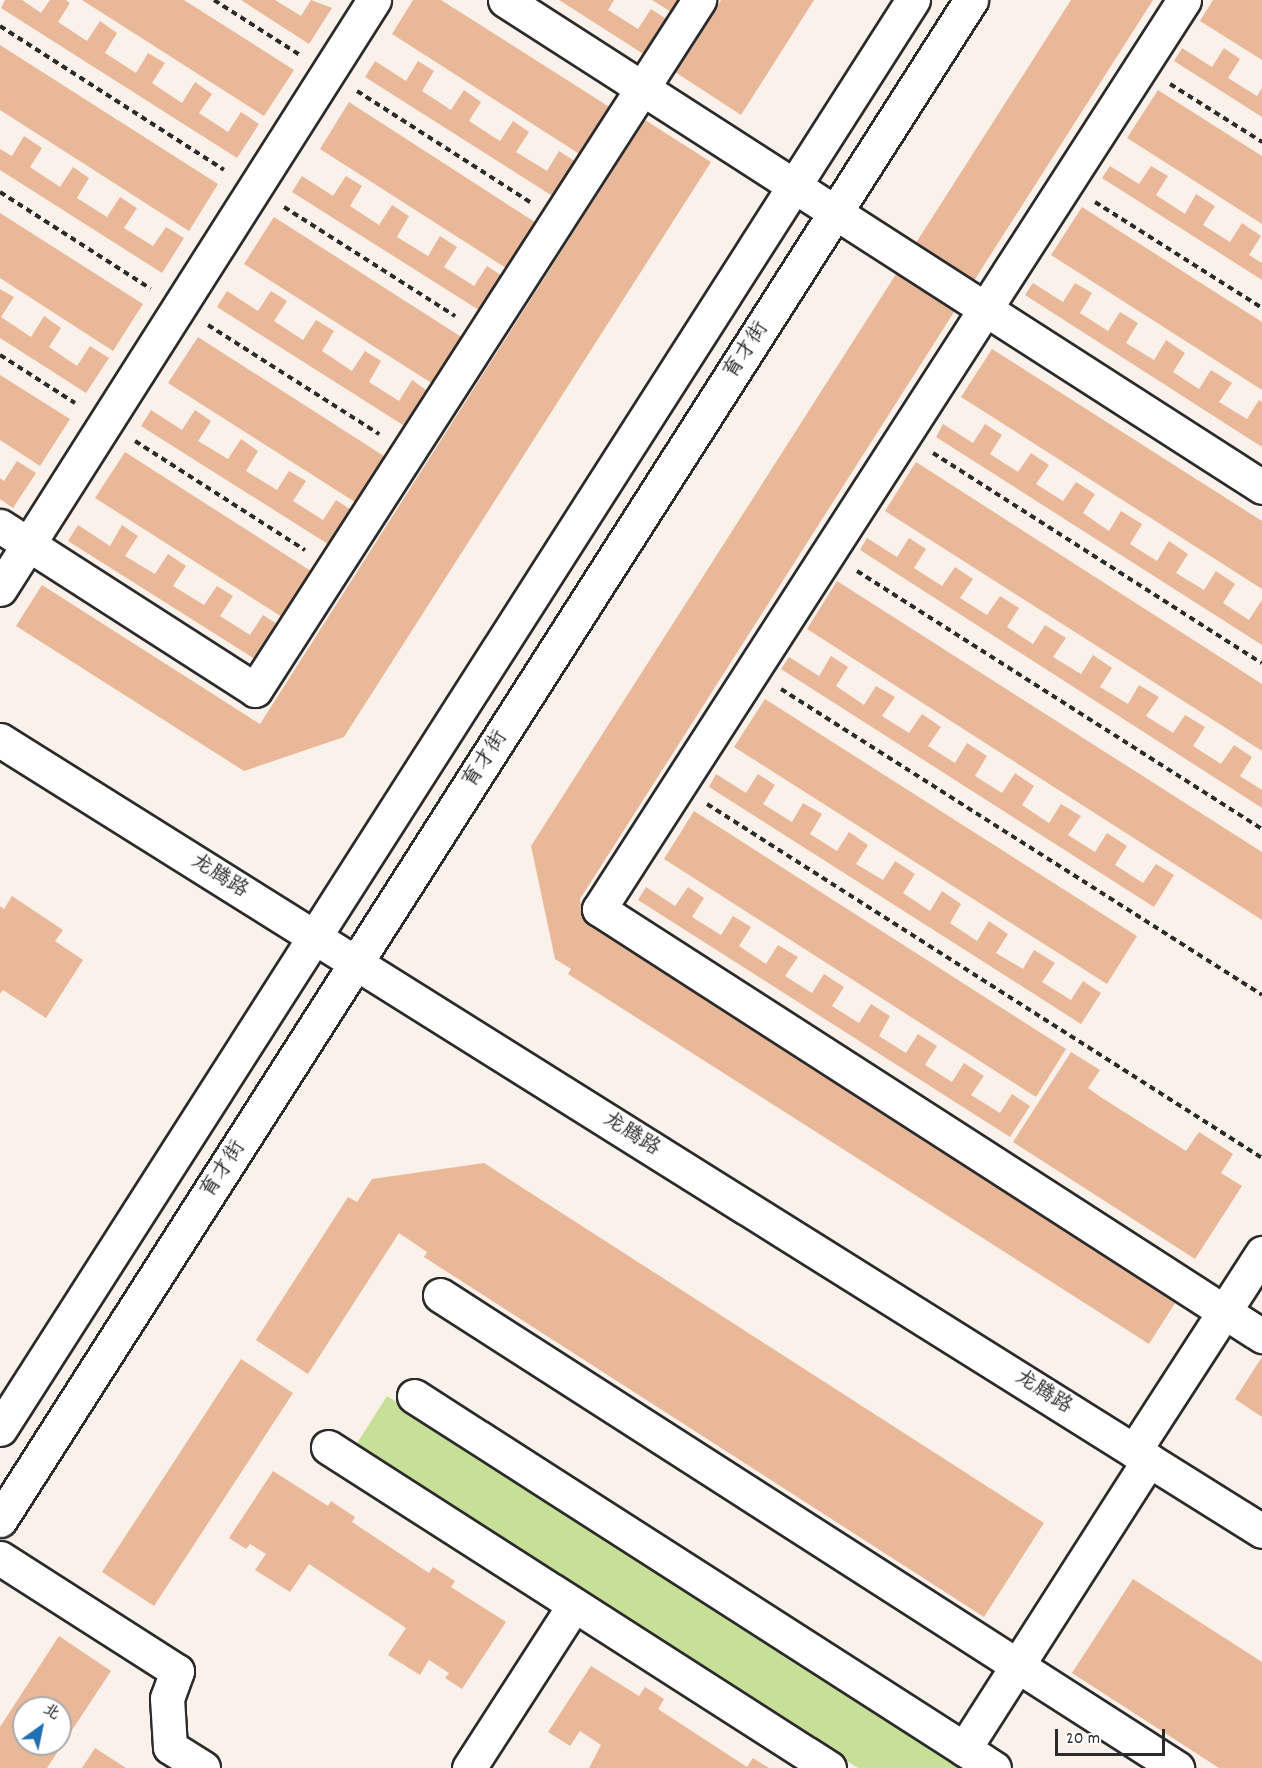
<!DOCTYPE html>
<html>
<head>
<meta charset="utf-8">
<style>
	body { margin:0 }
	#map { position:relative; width:1262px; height:1768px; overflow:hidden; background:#fbf1eb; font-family:Dekko,"LXGW WenKai TC",sans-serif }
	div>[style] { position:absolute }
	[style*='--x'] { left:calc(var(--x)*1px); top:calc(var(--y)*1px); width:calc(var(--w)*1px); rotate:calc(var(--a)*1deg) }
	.green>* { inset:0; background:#c6e097 }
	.building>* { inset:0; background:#e9b899 }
	.path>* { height:4px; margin-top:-2px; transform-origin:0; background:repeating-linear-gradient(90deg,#2b2b2b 0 6px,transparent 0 10.5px) }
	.roads { filter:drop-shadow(2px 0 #2b2b2b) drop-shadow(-2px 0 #2b2b2b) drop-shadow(0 2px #2b2b2b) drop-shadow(0 -2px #2b2b2b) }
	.minor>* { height:33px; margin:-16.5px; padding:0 16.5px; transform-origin:16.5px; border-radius:16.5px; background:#fff }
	span { translate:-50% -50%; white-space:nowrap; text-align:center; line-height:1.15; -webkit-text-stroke:4.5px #fff; paint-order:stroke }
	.street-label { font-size:21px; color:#2b2b2b }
	.north { position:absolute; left:12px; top:1696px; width:60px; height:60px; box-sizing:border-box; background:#fff; border:2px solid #aaa; border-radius:50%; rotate:33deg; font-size:16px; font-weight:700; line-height:24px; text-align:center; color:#2b2b2b }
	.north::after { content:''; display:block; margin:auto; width:21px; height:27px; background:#1f6fb2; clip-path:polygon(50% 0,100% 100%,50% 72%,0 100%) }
	.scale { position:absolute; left:1055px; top:1729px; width:110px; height:27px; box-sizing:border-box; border:3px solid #2b2b2b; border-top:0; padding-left:8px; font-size:18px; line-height:21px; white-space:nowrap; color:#2b2b2b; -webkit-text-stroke:4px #fff; paint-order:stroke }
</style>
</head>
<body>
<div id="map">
	<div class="green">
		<i style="clip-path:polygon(387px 1396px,972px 1768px,858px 1768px,354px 1448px)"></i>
	</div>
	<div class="building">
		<i style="clip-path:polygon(5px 0,22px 0,41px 13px,50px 0,66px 0,70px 3px,58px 22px,87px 41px,100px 21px,117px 33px,105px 53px,136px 73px,148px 53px,165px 63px,152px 83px,182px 103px,195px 82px,212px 94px,199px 113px,228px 132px,241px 112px,259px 124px,237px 158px,1px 8px)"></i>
		<i style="clip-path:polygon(82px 0,184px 0,294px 70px,264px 116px)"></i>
		<i style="clip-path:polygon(241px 0,275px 0,301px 16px,311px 0,332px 8px,309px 44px)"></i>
		<i style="clip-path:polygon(413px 0,441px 0,611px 108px,581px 155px,392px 34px)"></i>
		<i style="clip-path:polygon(559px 0,614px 0,608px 10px,638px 29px,651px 9px,668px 20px,645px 55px)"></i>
		<i style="clip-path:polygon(652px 0,681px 0,673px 13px)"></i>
		<i style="clip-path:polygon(721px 0,814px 0,741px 115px,675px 72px)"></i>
		<i style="clip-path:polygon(1071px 0,1153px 0,580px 899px,583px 917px,1179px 1297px,1149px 1344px,568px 974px,571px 969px,555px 959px,531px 846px)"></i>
		<i style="clip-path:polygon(1213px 0,1262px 0,1262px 60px,1200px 21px)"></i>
		<i style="clip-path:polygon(0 45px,218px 184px,189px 231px,0 110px)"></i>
		<i style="clip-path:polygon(1182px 48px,1212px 67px,1224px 48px,1240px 59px,1228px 78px,1257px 96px,1262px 88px,1262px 117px,1174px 61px)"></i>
		<i style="clip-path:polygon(375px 61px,406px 81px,418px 61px,434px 71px,422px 91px,451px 110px,464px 90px,481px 102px,469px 121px,500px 141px,513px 121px,529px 132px,516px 152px,547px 171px,559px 151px,576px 162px,554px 197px,365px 77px)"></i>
		<i style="clip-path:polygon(1158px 90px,1262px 156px,1262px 224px,1127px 138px)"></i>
		<i style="clip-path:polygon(349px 102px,538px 224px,509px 270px,320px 149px)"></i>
		<i style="clip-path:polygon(645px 120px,711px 162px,344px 737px,244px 771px,16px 626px,42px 585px,260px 724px)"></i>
		<i style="clip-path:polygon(24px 136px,42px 148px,30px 167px,60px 187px,73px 167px,89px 178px,77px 198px,107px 217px,120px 197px,137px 208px,124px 228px,153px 246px,166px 227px,184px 238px,162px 273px,0 170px,0 149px,12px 156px)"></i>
		<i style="clip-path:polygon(1110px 166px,1139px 184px,1151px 166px,1168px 176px,1156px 195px,1185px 214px,1196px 194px,1215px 206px,1203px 225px,1230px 242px,1242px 223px,1261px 236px,1249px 255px,1262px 263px,1262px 280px,1102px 178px)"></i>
		<i style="clip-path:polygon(302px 176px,333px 196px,346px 176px,362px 186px,350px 206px,379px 225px,392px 205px,409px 216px,397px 237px,428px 256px,440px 236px,457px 247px,444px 267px,474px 286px,487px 266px,504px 277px,482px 312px,292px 192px)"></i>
		<i style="clip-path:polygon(1082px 207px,1262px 322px,1262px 390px,1051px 255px)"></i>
		<i style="clip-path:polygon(0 213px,143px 304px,113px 351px,0 278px)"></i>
		<i style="clip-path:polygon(274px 217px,463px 338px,433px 384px,244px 264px)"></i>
		<i style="clip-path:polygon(1033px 283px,1063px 302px,1075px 283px,1092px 293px,1080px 313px,1108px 331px,1120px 312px,1138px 323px,1126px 343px,1154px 360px,1166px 340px,1185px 353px,1173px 372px,1199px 389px,1211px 370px,1232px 383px,1219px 402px,1247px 419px,1259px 400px,1262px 402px,1262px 447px,1025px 295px)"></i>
		<i style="clip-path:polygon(0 289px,14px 297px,1px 317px,31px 337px,44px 316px,61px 328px,49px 347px,77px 366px,90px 346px,109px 358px,86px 393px,0 338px)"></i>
		<i style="clip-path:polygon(227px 291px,258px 311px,271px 291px,287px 301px,274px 321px,303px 340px,316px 320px,334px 331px,322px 351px,352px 371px,365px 351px,381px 361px,369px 382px,399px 401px,412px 380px,429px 392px,406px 427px,217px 307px)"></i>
		<i style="clip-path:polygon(198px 337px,387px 458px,358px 504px,168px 383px)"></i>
		<i style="clip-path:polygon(992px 349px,1262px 521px,1262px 589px,961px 397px)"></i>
		<i style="clip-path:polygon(0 375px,70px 419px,40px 466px,0 440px)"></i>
		<i style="clip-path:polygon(151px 410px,182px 430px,195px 410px,211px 421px,198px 441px,228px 459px,241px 439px,258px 451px,246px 471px,277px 490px,289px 471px,306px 481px,293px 501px,323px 520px,336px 500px,353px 511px,331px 546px,141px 426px)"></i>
		<i style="clip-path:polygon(943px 424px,973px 443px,985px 424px,1002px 435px,990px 454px,1018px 472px,1031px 453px,1049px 465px,1036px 484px,1063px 501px,1076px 482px,1095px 494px,1083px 513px,1109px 531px,1121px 511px,1142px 524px,1130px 544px,1157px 561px,1169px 541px,1188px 554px,1176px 573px,1204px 590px,1216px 571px,1235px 584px,1223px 603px,1249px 620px,1262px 600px,1262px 645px,936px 437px)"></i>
		<i style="clip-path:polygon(125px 452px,314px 573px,285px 619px,95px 498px)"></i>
		<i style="clip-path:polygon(17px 461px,36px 473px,13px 508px,0 499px,0 478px,4px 481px)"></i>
		<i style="clip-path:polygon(916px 462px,1262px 684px,1262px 751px,885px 511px)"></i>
		<i style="clip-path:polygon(78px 525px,110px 546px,122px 525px,138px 536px,125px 556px,155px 574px,168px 554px,186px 566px,173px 586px,204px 605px,217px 586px,233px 596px,220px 616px,250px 635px,263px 615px,280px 626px,258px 661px,68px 541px)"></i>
		<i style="clip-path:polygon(867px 538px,897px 557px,909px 538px,926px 549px,914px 568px,942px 586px,955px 567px,973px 579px,960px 598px,987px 615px,1000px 596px,1019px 608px,1007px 627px,1033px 644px,1045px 625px,1066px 638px,1053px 657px,1081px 674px,1093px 655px,1112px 668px,1100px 687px,1128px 704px,1139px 685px,1159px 697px,1146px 716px,1173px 733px,1185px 715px,1205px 727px,1193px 746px,1221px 764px,1234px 745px,1252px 757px,1240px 776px,1262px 790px,1262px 808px,860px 550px)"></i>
		<i style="clip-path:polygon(837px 581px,1262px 852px,1262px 920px,807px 629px)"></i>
		<i style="clip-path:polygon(831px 656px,848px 667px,836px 686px,864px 705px,876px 686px,895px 697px,882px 716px,909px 733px,922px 714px,941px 727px,928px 746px,955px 763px,967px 743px,987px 756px,975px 776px,1002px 793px,1015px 773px,1034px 786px,1022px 805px,1049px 823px,1061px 804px,1081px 816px,1068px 835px,1095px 852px,1107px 833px,1127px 846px,1115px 865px,1143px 883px,1156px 864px,1174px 875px,1154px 907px,781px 669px,789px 657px,819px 676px)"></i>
		<i style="clip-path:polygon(765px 699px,1137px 936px,1107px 984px,734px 747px)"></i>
		<i style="clip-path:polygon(716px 774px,746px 793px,758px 774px,775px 785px,763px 804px,792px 822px,803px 803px,822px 814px,810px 834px,837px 851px,849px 832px,868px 845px,856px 864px,883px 880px,895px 861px,915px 874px,903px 893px,930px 911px,942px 891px,961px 904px,950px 923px,977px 941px,989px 921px,1008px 934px,996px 953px,1023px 969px,1034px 950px,1055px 963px,1042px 982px,1071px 1000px,1083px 981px,1101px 993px,1081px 1024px,709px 787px)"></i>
		<i style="clip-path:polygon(694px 811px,1066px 1049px,1036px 1097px,664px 859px)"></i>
		<i style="clip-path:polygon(646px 887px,675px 906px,688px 887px,704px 898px,692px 917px,721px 935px,733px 916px,751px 927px,739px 946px,766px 964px,778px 945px,798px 957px,785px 976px,812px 993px,824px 974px,844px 987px,832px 1006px,859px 1023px,871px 1004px,890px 1016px,879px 1036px,906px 1053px,918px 1034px,937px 1046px,925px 1065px,952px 1082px,964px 1063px,984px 1076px,971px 1095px,1000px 1113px,1012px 1094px,1030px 1106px,1010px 1137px,638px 900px)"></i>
		<i style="clip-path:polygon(12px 896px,63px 930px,55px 941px,83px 960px,46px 1018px,3px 990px,0 994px,0 906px,4px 909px)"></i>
		<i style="clip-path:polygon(1071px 1052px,1100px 1070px,1088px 1088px,1099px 1096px,1186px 1151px,1199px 1132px,1233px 1154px,1221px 1173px,1242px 1186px,1195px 1259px,1013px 1142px)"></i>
		<i style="clip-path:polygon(484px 1163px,1044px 1523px,984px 1617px,424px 1257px,427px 1252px,399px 1233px,308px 1374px,256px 1340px,348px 1197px,357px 1202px,372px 1179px)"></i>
		<i style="clip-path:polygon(1262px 1357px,1262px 1417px,1235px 1399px)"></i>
		<i style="clip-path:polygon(241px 1359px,293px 1393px,154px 1606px,102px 1572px)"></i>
		<i style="clip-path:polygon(273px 1471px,328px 1506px,331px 1501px,355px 1517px,352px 1522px,429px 1573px,433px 1567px,455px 1581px,451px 1587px,506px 1622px,462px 1689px,445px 1678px,449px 1673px,429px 1660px,420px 1675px,388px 1655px,406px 1628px,309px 1564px,290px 1592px,255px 1570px,266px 1554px,250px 1544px,246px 1549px,229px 1538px)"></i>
		<i style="clip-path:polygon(1133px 1579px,1262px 1662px,1262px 1768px,1219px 1768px,1072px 1673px)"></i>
		<i style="clip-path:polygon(evenodd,59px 1636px,111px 1671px,47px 1768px,0 1768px,0 1727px,59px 1636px,24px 1708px,60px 1708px,60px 1744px,24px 1744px,24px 1708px)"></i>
		<i style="clip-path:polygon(591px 1666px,639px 1696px,645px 1687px,664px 1699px,658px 1709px,747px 1767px,753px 1758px,769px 1768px,589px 1768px,601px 1745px,580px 1731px,570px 1746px,548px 1732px)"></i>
		<i style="clip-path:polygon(95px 1748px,126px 1768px,82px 1768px)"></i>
	</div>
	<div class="path">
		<i style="--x:214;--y:0;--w:102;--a:32.6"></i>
		<i style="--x:0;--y:26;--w:266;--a:32.7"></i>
		<i style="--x:1170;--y:84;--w:109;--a:32.2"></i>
		<i style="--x:357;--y:91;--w:206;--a:32.7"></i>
		<i style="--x:0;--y:192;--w:179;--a:32.7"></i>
		<i style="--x:1095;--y:202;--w:198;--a:32.4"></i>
		<i style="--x:284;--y:207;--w:203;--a:32.5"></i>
		<i style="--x:208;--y:325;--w:203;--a:32.5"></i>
		<i style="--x:0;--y:355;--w:89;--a:32.6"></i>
		<i style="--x:135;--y:441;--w:202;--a:32.7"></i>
		<i style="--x:933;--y:453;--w:390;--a:32.6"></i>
		<i style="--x:857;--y:571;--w:480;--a:32.5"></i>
		<i style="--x:781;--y:689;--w:570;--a:32.46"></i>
		<i style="--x:707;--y:804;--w:658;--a:32.53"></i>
	</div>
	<div class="roads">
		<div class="minor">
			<i style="--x:505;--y:0;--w:900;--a:32.75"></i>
			<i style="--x:1184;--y:0;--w:1081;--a:122.76"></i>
			<i style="--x:599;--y:909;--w:789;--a:32.78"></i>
			<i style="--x:0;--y:526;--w:303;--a:32.7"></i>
			<i style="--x:255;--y:690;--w:821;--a:-57.24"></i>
			<i style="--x:0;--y:589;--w:698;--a:-57.59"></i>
			<i style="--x:0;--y:740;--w:1489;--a:32.08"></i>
			<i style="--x:440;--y:1295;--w:876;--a:32.69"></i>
			<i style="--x:414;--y:1396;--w:689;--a:32.68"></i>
			<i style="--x:0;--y:1429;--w:1696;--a:-57.43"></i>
			<i style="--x:328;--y:1447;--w:595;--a:32.65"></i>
			<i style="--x:1134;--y:1451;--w:236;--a:-57.1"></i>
			<i style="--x:0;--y:1520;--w:1804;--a:-57.43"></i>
			<i style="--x:0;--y:1558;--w:210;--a:32.6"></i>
			<i style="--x:177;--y:1671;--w:29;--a:110"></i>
			<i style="--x:167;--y:1698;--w:49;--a:86.5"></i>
			<i style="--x:170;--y:1747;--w:39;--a:32"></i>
			<i style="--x:964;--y:1749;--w:343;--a:-57.4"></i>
			<i style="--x:469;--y:1768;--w:194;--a:-57.2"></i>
		</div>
	</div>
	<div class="street-label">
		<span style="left:747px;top:351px;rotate:-57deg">育才街</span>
		<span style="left:486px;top:760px;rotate:-57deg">育才街</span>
		<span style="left:219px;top:877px;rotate:32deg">龙腾路</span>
		<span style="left:631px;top:1135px;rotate:32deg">龙腾路</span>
		<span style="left:224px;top:1170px;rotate:-57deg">育才街</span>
		<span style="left:1043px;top:1393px;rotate:32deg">龙腾路</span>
	</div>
	<div class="north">北</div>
	<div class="scale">20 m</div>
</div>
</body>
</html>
